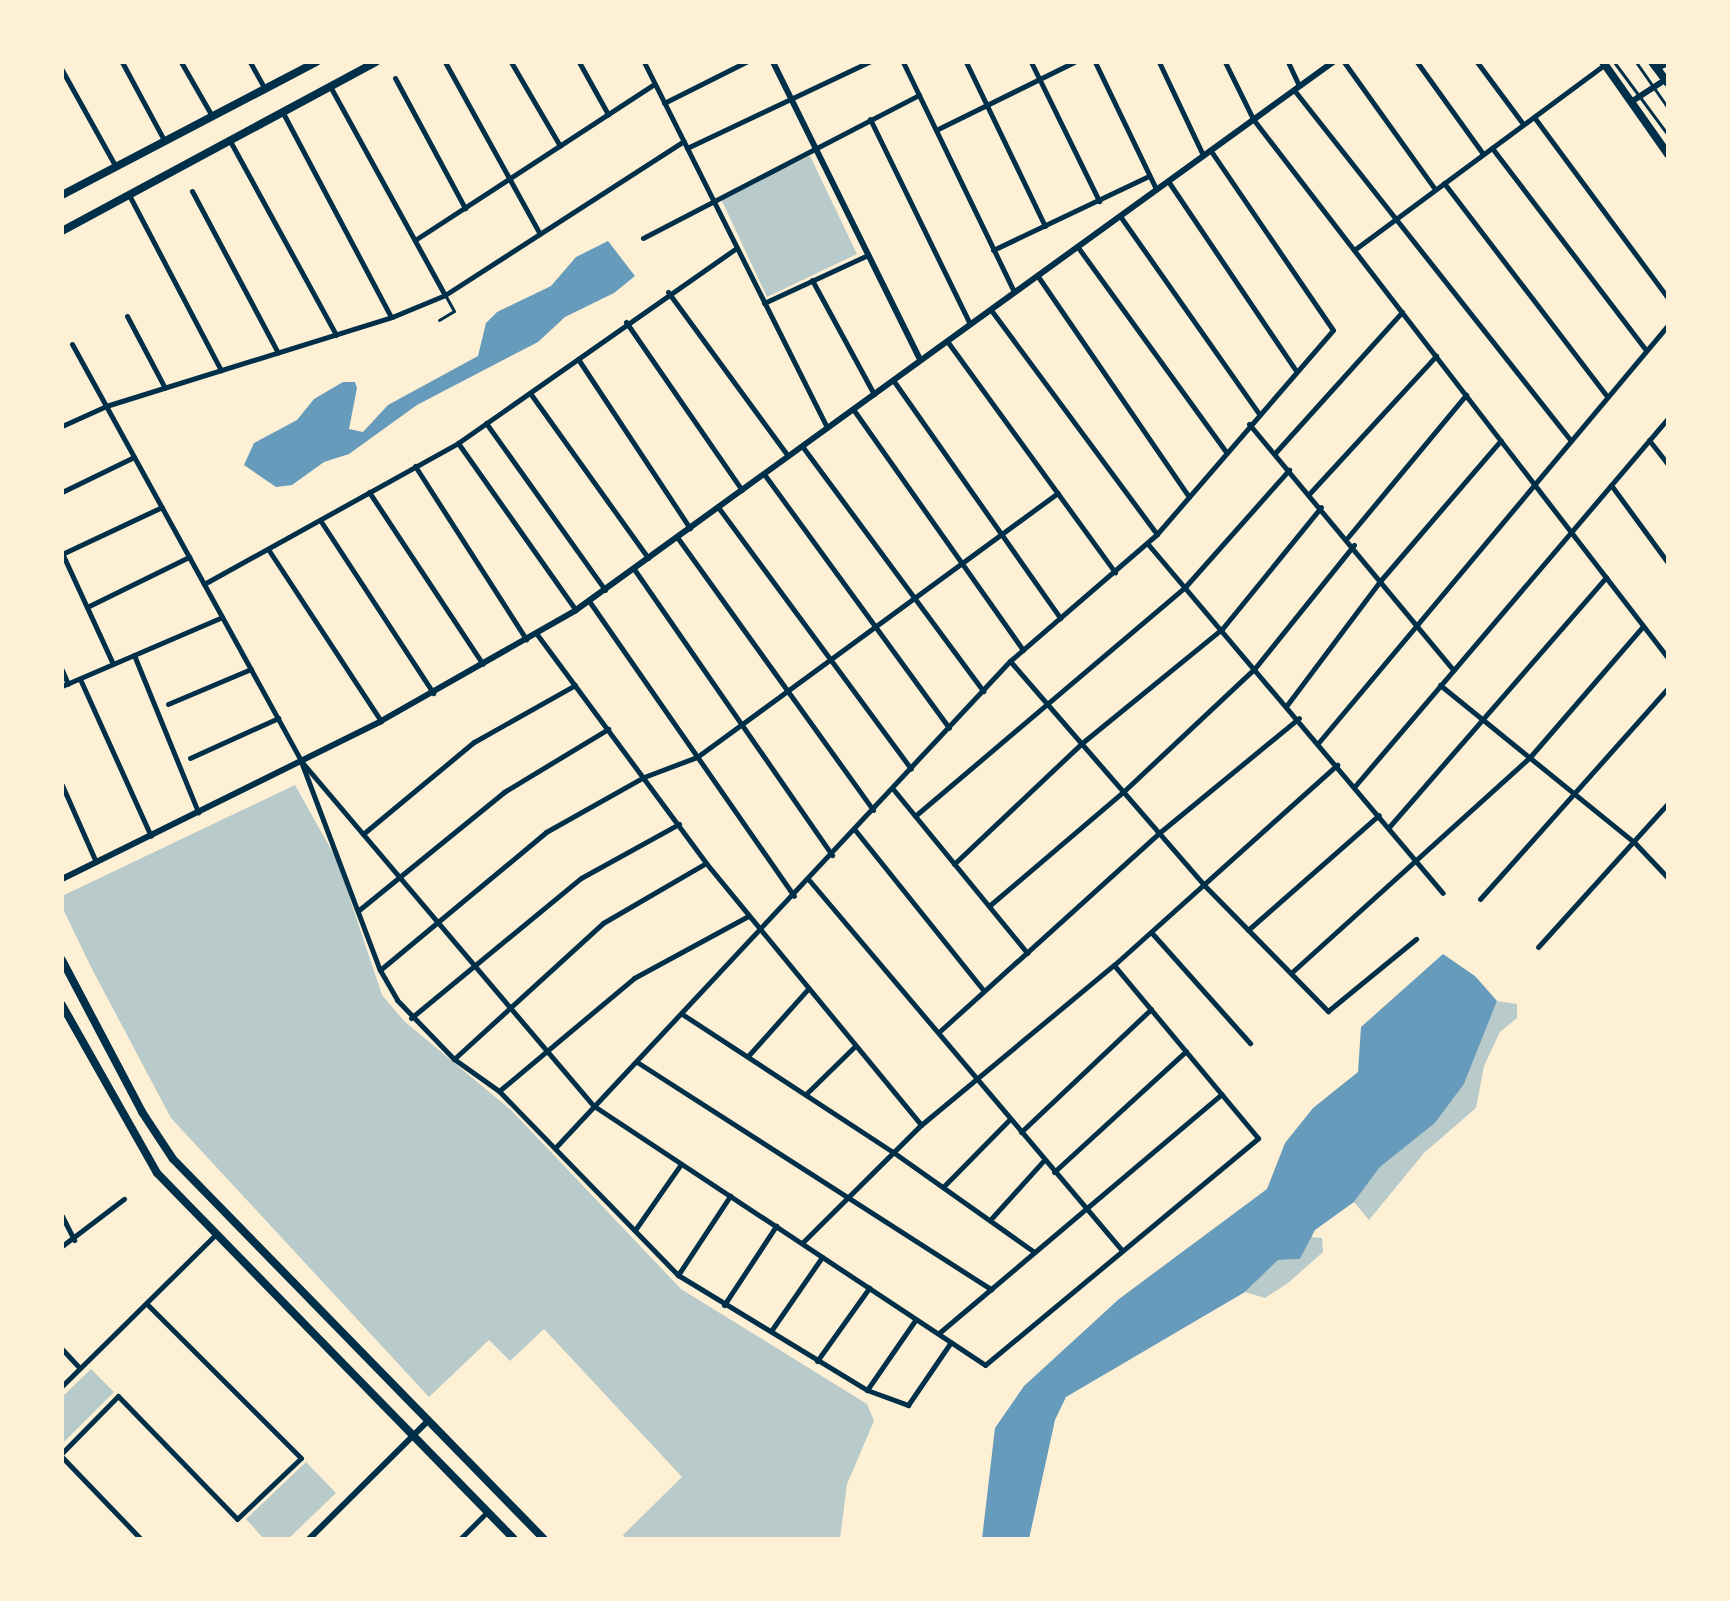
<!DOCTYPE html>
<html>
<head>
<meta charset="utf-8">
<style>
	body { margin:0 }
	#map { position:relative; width:1730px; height:1601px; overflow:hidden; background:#fdf0d5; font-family:"Libre Baskerville",serif }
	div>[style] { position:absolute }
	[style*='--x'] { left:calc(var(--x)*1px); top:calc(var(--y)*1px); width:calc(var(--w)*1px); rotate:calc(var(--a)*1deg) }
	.green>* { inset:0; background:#b9caca }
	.water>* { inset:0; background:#669bbc }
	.service>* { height:3px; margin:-1.5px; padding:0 1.5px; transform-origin:1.5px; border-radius:1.5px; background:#003049 }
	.minor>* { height:5px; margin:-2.5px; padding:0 2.5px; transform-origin:2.5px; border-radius:2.5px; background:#003049 }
	.tertiary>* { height:6px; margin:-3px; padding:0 3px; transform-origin:3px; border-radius:3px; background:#003049 }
	.primary>* { height:8px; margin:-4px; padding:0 4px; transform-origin:4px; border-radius:4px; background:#003049 }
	span { translate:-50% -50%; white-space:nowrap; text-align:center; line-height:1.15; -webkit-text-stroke:6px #fdf0d5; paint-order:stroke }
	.frame { position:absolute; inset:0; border:64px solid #fdf0d5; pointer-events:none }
</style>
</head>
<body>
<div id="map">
	<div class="green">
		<i style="clip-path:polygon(810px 156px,857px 254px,767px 297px,721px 199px)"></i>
		<i style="clip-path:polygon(295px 785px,337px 860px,382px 995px,404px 1021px,511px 1110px,681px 1289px,867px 1404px,874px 1421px,847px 1484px,840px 1539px,626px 1539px,623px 1535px,682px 1477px,544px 1329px,510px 1361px,489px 1340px,429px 1397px,171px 1118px,92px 969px,62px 907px,62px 896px)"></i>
		<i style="clip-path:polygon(1497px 1001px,1517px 1004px,1517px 1018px,1500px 1032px,1484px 1066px,1476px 1108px,1424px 1153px,1369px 1220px,1354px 1202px,1380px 1167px,1435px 1123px,1464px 1084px)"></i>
		<i style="clip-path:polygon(1311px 1237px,1322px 1238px,1323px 1252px,1288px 1283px,1265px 1298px,1245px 1292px,1278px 1260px,1300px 1259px)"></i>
		<i style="clip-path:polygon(91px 1369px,114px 1392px,62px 1444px,62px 1397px)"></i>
		<i style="clip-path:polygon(306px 1462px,336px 1493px,288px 1539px,264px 1539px,246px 1519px)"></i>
	</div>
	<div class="water">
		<i style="clip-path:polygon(608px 241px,635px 276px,614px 293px,565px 317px,538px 342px,417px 405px,349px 454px,324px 462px,292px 485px,276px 487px,244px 465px,254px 443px,297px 420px,314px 399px,343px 382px,355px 382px,357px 388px,349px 429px,363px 432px,388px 405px,478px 356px,486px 323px,497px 312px,551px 286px,576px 257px)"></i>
		<i style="clip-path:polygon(1443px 954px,1475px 976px,1497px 1001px,1464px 1084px,1435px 1123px,1380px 1167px,1354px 1202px,1315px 1230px,1300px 1259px,1278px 1260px,1245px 1292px,1066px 1397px,1055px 1420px,1029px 1539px,982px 1539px,995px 1428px,1024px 1386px,1119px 1299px,1267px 1189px,1285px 1143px,1313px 1108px,1358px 1072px,1361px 1027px)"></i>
	</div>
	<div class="service">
		<i style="--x:1614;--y:62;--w:91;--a:53.5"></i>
		<i style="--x:1636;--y:62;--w:56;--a:55.2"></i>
		<i style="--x:439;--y:320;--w:17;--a:-31"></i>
		<i style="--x:454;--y:311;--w:18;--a:-119"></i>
	</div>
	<div class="minor">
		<i style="--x:122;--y:62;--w:89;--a:61.7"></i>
		<i style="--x:181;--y:62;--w:62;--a:60.1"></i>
		<i style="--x:250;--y:62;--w:31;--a:61"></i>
		<i style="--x:445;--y:62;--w:194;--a:61.1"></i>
		<i style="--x:511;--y:62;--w:97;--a:59.7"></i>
		<i style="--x:579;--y:62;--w:60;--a:60.9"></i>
		<i style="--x:644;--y:62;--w:409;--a:63.4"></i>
		<i style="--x:903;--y:62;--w:255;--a:64.2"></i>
		<i style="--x:966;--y:62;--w:182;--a:64.3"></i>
		<i style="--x:1031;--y:62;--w:155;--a:63.9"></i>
		<i style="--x:1095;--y:62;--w:141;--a:64.3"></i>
		<i style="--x:1159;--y:62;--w:103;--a:64.7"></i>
		<i style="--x:1225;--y:62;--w:64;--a:63.8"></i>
		<i style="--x:1253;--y:119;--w:680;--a:52.41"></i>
		<i style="--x:1288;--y:62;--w:26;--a:65"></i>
		<i style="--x:1344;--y:62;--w:156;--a:54.4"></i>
		<i style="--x:1417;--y:62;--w:113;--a:54.3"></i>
		<i style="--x:1477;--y:62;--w:77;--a:53.4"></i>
		<i style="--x:62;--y:70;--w:111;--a:60.9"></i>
		<i style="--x:395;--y:78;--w:148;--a:61.7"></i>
		<i style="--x:331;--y:88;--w:236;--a:61.2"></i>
		<i style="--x:1294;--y:90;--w:446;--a:51.7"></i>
		<i style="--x:664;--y:103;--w:92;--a:-26.6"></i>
		<i style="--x:283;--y:113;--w:231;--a:62.1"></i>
		<i style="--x:1534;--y:117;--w:225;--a:53.5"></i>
		<i style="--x:870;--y:119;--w:228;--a:64"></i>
		<i style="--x:936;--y:130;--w:154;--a:-26.2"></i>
		<i style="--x:230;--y:141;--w:221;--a:61.3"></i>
		<i style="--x:687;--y:148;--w:201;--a:-25.3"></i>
		<i style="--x:1492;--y:148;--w:254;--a:52.7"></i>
		<i style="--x:1168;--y:181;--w:227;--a:56"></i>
		<i style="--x:1444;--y:183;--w:268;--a:52.6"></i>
		<i style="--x:192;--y:191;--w:183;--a:62"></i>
		<i style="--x:129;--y:195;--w:198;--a:62.3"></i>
		<i style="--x:1120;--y:216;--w:240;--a:54.9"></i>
		<i style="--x:643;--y:238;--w:311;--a:-27.4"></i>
		<i style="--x:415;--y:240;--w:285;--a:-33.1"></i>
		<i style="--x:1077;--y:246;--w:254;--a:54.1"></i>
		<i style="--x:993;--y:250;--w:173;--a:-25.4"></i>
		<i style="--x:1354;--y:250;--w:311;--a:-36.5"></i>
		<i style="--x:1037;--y:275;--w:269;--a:55.6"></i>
		<i style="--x:812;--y:280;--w:130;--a:61.5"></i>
		<i style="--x:668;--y:292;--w:203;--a:53.8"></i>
		<i style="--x:764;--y:303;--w:115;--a:-24.8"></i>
		<i style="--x:991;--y:310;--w:279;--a:53.5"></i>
		<i style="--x:127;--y:316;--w:81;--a:62.2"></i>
		<i style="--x:626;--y:322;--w:204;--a:55.4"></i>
		<i style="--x:947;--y:341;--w:286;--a:54"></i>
		<i style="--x:72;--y:344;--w:476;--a:61.2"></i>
		<i style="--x:301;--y:761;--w:453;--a:49.7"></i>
		<i style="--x:594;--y:1106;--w:469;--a:33.5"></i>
		<i style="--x:985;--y:1365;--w:355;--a:-39.7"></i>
		<i style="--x:1258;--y:1138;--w:225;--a:-129.8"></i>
		<i style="--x:578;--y:359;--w:203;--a:56.5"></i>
		<i style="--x:893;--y:380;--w:291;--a:54.9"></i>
		<i style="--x:530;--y:393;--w:203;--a:54.4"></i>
		<i style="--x:853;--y:409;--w:295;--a:54.8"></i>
		<i style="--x:486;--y:423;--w:205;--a:54.5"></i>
		<i style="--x:1249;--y:424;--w:320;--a:50.3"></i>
		<i style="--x:62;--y:426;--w:48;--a:-24.4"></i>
		<i style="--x:106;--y:406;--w:300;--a:-17.3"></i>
		<i style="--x:392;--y:317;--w:57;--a:-22.5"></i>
		<i style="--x:445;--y:295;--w:284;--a:-32.8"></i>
		<i style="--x:1649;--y:440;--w:31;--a:52"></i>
		<i style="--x:458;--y:443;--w:204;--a:54.8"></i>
		<i style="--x:802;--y:446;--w:305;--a:53.5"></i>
		<i style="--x:1275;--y:453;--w:190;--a:-48"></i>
		<i style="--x:415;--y:466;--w:206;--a:57.3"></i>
		<i style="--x:764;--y:474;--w:314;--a:53.9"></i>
		<i style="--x:1611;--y:485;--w:97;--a:53.8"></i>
		<i style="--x:62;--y:492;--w:80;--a:-25.9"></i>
		<i style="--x:369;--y:492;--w:206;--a:56.5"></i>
		<i style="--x:1309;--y:494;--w:188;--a:-47.4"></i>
		<i style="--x:718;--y:507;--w:325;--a:53.6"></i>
		<i style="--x:320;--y:520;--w:207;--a:56.8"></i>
		<i style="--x:677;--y:537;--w:336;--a:54.3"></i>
		<i style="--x:1348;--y:537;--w:185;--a:-50.3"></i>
		<i style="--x:1147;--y:543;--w:458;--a:49.8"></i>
		<i style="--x:268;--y:549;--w:206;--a:56.7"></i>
		<i style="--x:62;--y:553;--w:122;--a:65.3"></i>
		<i style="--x:62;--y:554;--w:110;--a:-25.2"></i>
		<i style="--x:634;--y:569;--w:348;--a:55.3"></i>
		<i style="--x:204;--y:584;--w:291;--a:-29"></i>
		<i style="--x:458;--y:443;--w:340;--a:-35"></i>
		<i style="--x:589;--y:601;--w:359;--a:55.2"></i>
		<i style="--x:87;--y:607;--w:114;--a:-26.1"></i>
		<i style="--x:536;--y:633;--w:286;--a:53.5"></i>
		<i style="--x:706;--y:863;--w:339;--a:50.6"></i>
		<i style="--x:134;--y:655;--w:170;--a:67.8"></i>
		<i style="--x:1010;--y:661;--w:296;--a:49.1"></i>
		<i style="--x:1204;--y:885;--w:177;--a:45.5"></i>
		<i style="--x:1328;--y:1011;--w:114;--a:-39.3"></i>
		<i style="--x:62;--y:670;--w:15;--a:67"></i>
		<i style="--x:80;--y:679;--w:172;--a:65.7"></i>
		<i style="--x:1440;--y:685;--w:250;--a:39"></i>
		<i style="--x:1634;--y:842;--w:50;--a:46.6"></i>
		<i style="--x:62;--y:686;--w:174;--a:-23.3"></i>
		<i style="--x:168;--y:704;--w:90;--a:-22.9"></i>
		<i style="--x:1287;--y:705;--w:156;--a:-53.1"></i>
		<i style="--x:1381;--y:580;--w:184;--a:-49.4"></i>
		<i style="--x:1319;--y:742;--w:544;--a:-50.07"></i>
		<i style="--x:190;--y:758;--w:97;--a:-24.4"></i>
		<i style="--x:302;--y:764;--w:220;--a:69.3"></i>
		<i style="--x:380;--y:970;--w:34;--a:60"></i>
		<i style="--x:397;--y:1000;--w:82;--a:46"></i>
		<i style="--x:454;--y:1059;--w:55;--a:35.4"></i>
		<i style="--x:499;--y:1091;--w:257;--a:45.8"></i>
		<i style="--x:678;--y:1275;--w:221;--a:31.3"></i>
		<i style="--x:867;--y:1390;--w:44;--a:20.1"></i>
		<i style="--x:908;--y:1405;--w:76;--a:-55.7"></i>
		<i style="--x:62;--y:785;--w:84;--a:66.2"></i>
		<i style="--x:1355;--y:786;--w:483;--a:-49.6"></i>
		<i style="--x:893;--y:789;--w:212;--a:50.7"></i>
		<i style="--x:915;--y:816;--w:354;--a:-40.3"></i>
		<i style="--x:1185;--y:587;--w:157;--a:-48.4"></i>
		<i style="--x:1389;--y:827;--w:331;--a:-49"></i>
		<i style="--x:855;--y:830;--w:206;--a:51.3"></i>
		<i style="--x:363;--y:834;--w:144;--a:-39.7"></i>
		<i style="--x:474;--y:742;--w:116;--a:-29.4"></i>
		<i style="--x:954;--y:864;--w:176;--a:-43.4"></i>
		<i style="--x:1082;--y:743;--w:181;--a:-39.2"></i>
		<i style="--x:1222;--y:629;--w:157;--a:-50.9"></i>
		<i style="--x:809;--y:880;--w:485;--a:49.8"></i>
		<i style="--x:1480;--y:899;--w:283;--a:-48.3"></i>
		<i style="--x:989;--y:906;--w:176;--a:-40.4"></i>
		<i style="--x:1123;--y:792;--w:181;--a:-43.2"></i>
		<i style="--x:1255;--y:668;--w:158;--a:-51.2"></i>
		<i style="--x:359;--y:910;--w:187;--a:-39.1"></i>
		<i style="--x:504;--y:792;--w:122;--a:-31.2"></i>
		<i style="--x:1248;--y:930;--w:174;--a:-41.3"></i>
		<i style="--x:1151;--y:932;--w:149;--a:48.3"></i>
		<i style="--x:1538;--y:947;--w:194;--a:-47.9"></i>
		<i style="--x:380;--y:970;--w:216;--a:-39.7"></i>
		<i style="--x:546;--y:832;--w:112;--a:-29.3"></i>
		<i style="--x:644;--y:777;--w:57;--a:-20.7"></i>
		<i style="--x:697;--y:757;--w:447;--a:-36.2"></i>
		<i style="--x:1291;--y:973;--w:322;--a:-42.1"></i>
		<i style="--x:1530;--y:757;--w:173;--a:-49.2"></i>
		<i style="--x:682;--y:1014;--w:252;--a:33.2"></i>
		<i style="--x:893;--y:1152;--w:173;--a:35.3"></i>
		<i style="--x:411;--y:1018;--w:220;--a:-39.5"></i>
		<i style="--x:581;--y:878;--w:112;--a:-28.9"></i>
		<i style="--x:940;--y:1031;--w:295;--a:-42.1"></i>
		<i style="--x:1159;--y:833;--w:181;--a:-39.4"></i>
		<i style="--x:748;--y:1056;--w:90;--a:-48.2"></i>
		<i style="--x:454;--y:1059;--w:202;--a:-42.4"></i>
		<i style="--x:603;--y:923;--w:119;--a:-30.2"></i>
		<i style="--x:637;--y:1062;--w:421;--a:32.7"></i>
		<i style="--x:499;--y:1091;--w:176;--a:-39.9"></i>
		<i style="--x:634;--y:978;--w:130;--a:-28.5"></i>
		<i style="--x:806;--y:1094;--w:69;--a:-44.4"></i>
		<i style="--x:1021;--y:1132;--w:179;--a:-43.4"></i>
		<i style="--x:555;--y:1148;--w:666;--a:-46.95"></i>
		<i style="--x:1010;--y:661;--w:194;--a:-40.8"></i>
		<i style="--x:1157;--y:534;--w:269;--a:-49.2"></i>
		<i style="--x:1333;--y:330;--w:218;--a:-124.3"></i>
		<i style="--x:1054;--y:1172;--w:179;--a:-42.5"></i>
		<i style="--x:943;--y:1187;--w:95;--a:-45.4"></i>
		<i style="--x:62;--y:1216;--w:27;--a:63"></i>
		<i style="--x:990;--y:1220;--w:81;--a:-48"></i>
		<i style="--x:635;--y:1230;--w:80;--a:-55.1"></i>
		<i style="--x:802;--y:1243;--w:168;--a:-44.8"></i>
		<i style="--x:921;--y:1125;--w:251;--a:-39.7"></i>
		<i style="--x:1114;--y:965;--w:300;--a:-41.9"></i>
		<i style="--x:62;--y:1246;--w:78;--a:-37.2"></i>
		<i style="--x:678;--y:1275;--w:95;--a:-56.6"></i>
		<i style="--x:724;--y:1305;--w:95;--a:-56.6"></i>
		<i style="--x:771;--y:1331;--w:90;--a:-55.4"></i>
		<i style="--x:939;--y:1333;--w:370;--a:-40.2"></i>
		<i style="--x:62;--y:1349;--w:26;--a:47"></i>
		<i style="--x:817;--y:1361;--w:90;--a:-54.5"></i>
		<i style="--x:62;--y:1386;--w:216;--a:-44.6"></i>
		<i style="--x:867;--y:1390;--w:86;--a:-55.4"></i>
		<i style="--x:62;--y:1453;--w:80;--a:-45.5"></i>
		<i style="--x:118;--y:1396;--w:171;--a:45.9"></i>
		<i style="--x:237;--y:1519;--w:88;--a:-43.6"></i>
		<i style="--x:301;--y:1458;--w:219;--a:-135"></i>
		<i style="--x:62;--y:1457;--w:114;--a:46.1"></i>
		<i style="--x:460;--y:1539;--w:38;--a:-45"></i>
	</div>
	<div class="tertiary">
		<i style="--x:773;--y:62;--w:332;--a:63.7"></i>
		<i style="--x:1657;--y:68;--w:12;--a:-24"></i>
		<i style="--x:1631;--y:102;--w:44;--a:-33"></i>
		<i style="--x:62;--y:879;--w:356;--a:-26.3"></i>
		<i style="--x:381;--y:721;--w:224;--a:-29.6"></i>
		<i style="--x:576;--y:610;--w:935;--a:-35.9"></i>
		<i style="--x:309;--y:1539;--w:168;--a:-44.8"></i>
	</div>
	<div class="primary">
		<i style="--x:1603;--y:62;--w:113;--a:54.8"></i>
		<i style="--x:1652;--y:62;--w:26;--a:53"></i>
		<i style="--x:62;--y:195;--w:287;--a:-27.6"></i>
		<i style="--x:62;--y:231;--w:357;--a:-28.3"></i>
		<i style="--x:62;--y:960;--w:172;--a:62.2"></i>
		<i style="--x:142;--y:1112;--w:56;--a:56.6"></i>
		<i style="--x:173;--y:1159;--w:531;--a:45.69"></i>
		<i style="--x:62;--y:1005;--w:193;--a:60.5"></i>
		<i style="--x:157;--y:1173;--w:511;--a:45.71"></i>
	</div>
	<div class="frame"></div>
</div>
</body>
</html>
